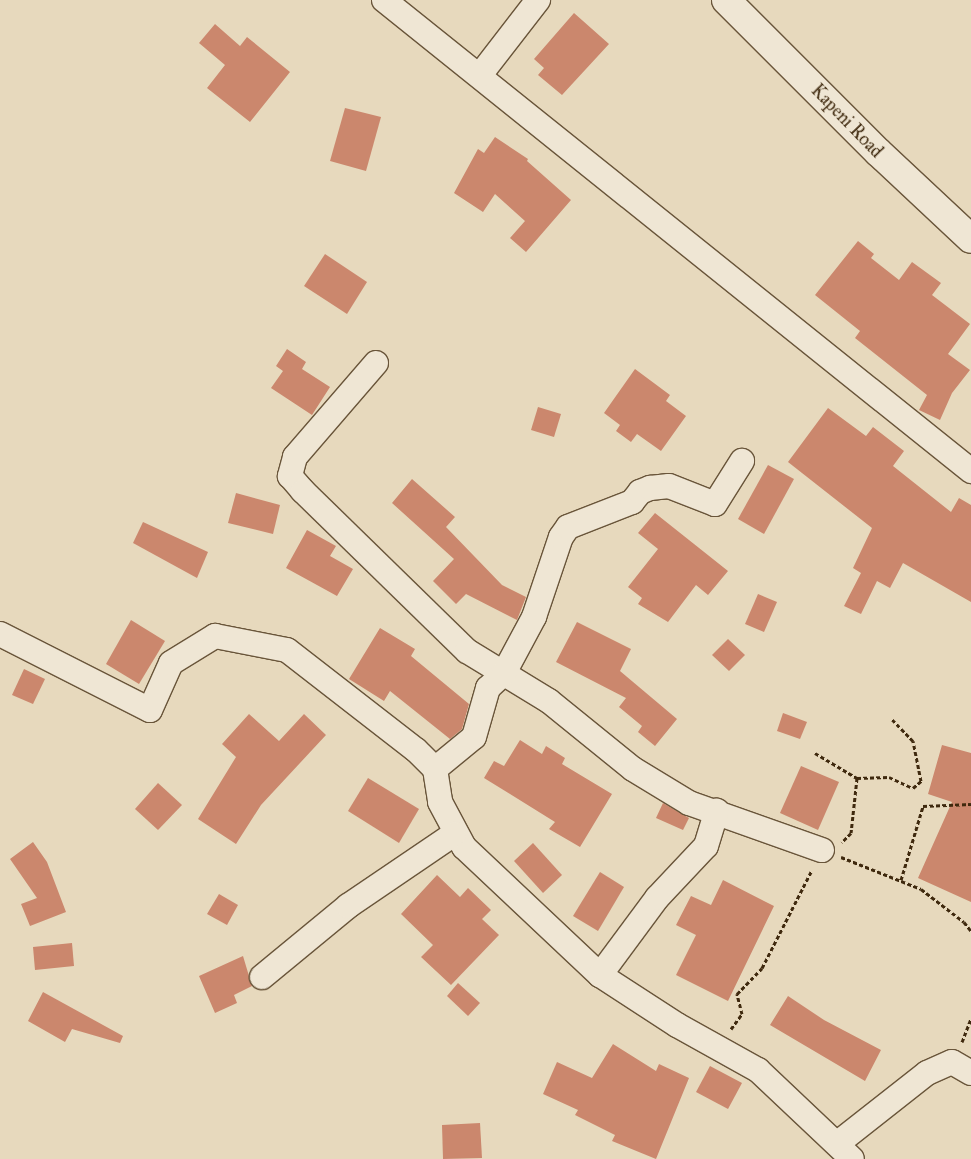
<!DOCTYPE html>
<html>
<head>
<meta charset="utf-8">
<style>
	body { margin:0 }
	#map { position:relative; width:971px; height:1159px; overflow:hidden; background:#e7d9bd; font-family:"IM FELL Great Primer",serif }
	div>[style] { position:absolute }
	[style*='--x'] { left:calc(var(--x)*1px); top:calc(var(--y)*1px); width:calc(var(--w)*1px); rotate:calc(var(--a)*1deg) }
	.building>* { inset:0; background:#cb876d }
	.path>* { height:3px; margin-top:-1.5px; transform-origin:0; background:repeating-linear-gradient(90deg,#3f290e 0 4px,transparent 0 6.5px) }
	.roads { filter:drop-shadow(1px 0 #69553a) drop-shadow(-1px 0 #69553a) drop-shadow(0 1px #69553a) drop-shadow(0 -1px #69553a) }
	.street>* { height:24px; margin:-12px; padding:0 12px; transform-origin:12px; border-radius:12px; background:#efe6d4 }
	.secondary>* { height:28px; margin:-14px; padding:0 14px; transform-origin:14px; border-radius:14px; background:#efe6d4 }
	span { translate:-50% -50%; white-space:nowrap; text-align:center; line-height:1.15; -webkit-text-stroke:4.5px #efe6d4; paint-order:stroke }
	.street-label { font-size:18px; color:#3f290e }
</style>
</head>
<body>
<div id="map">
	<div class="building">
		<i style="clip-path:polygon(574px 13px,609px 44px,562px 95px,538px 75px,544px 68px,534px 59px)"></i>
		<i style="clip-path:polygon(215px 24px,240px 46px,247px 37px,290px 72px,250px 122px,207px 88px,225px 65px,199px 43px)"></i>
		<i style="clip-path:polygon(345px 108px,381px 117px,366px 171px,330px 161px)"></i>
		<i style="clip-path:polygon(495px 137px,528px 159px,527px 161px,571px 200px,526px 252px,510px 238px,525px 221px,495px 194px,483px 212px,454px 193px,478px 149px,484px 153px)"></i>
		<i style="clip-path:polygon(858px 241px,874px 254px,871px 258px,899px 280px,912px 262px,941px 283px,932px 295px,970px 324px,948px 354px,970px 370px,952px 393px,940px 420px,919px 410px,927px 395px,855px 338px,860px 331px,815px 295px)"></i>
		<i style="clip-path:polygon(325px 254px,367px 282px,347px 314px,304px 286px)"></i>
		<i style="clip-path:polygon(287px 349px,306px 362px,302px 369px,330px 387px,312px 415px,271px 388px,283px 371px,276px 366px)"></i>
		<i style="clip-path:polygon(635px 369px,670px 395px,666px 401px,686px 416px,661px 451px,637px 434px,631px 442px,616px 431px,620px 425px,604px 413px)"></i>
		<i style="clip-path:polygon(538px 407px,561px 414px,554px 437px,531px 430px)"></i>
		<i style="clip-path:polygon(828px 408px,866px 436px,873px 427px,904px 451px,893px 466px,951px 512px,959px 498px,971px 505px,971px 602px,903px 563px,890px 588px,877px 581px,861px 614px,844px 606px,861px 573px,853px 568px,872px 528px,788px 462px)"></i>
		<i style="clip-path:polygon(768px 465px,794px 479px,764px 534px,738px 519px)"></i>
		<i style="clip-path:polygon(412px 479px,455px 517px,446px 527px,502px 585px,526px 597px,517px 620px,466px 594px,456px 604px,433px 581px,454px 559px,392px 503px)"></i>
		<i style="clip-path:polygon(236px 493px,280px 505px,273px 534px,228px 523px)"></i>
		<i style="clip-path:polygon(655px 513px,728px 571px,708px 595px,696px 585px,668px 622px,638px 604px,642px 598px,628px 587px,658px 549px,638px 533px)"></i>
		<i style="clip-path:polygon(143px 522px,208px 552px,197px 578px,133px 543px)"></i>
		<i style="clip-path:polygon(307px 530px,336px 546px,330px 556px,353px 569px,337px 596px,286px 568px)"></i>
		<i style="clip-path:polygon(758px 594px,777px 602px,764px 632px,745px 624px)"></i>
		<i style="clip-path:polygon(131px 620px,165px 641px,139px 684px,106px 664px)"></i>
		<i style="clip-path:polygon(577px 622px,631px 649px,620px 671px,677px 719px,655px 746px,638px 732px,642px 726px,619px 707px,626px 698px,556px 662px)"></i>
		<i style="clip-path:polygon(380px 628px,415px 649px,411px 656px,469px 704px,462px 729px,450px 739px,390px 691px,384px 701px,349px 679px)"></i>
		<i style="clip-path:polygon(728px 639px,745px 655px,729px 671px,712px 655px)"></i>
		<i style="clip-path:polygon(24px 669px,45px 679px,33px 704px,12px 695px)"></i>
		<i style="clip-path:polygon(783px 713px,807px 722px,800px 739px,777px 731px)"></i>
		<i style="clip-path:polygon(249px 714px,279px 741px,304px 714px,326px 735px,261px 805px,236px 844px,198px 819px,236px 757px,222px 744px)"></i>
		<i style="clip-path:polygon(520px 740px,542px 754px,546px 746px,565px 758px,562px 764px,612px 794px,580px 847px,549px 829px,555px 822px,484px 778px,494px 761px,504px 766px)"></i>
		<i style="clip-path:polygon(942px 745px,971px 753px,971px 902px,918px 878px,952px 802px,928px 794px)"></i>
		<i style="clip-path:polygon(801px 766px,839px 782px,818px 830px,780px 813px)"></i>
		<i style="clip-path:polygon(368px 778px,419px 809px,399px 843px,348px 811px)"></i>
		<i style="clip-path:polygon(158px 783px,182px 805px,158px 830px,135px 809px)"></i>
		<i style="clip-path:polygon(663px 803px,689px 818px,683px 830px,656px 818px)"></i>
		<i style="clip-path:polygon(33px 842px,47px 862px,66px 912px,30px 926px,21px 904px,37px 898px,10px 859px)"></i>
		<i style="clip-path:polygon(533px 843px,562px 875px,543px 893px,514px 861px)"></i>
		<i style="clip-path:polygon(600px 872px,624px 887px,598px 931px,573px 916px)"></i>
		<i style="clip-path:polygon(437px 875px,460px 897px,468px 888px,491px 910px,482px 919px,499px 935px,451px 985px,421px 957px,433px 945px,401px 914px)"></i>
		<i style="clip-path:polygon(723px 880px,774px 906px,728px 1001px,676px 975px,696px 935px,676px 925px,691px 896px,711px 905px)"></i>
		<i style="clip-path:polygon(219px 894px,238px 905px,227px 925px,207px 914px)"></i>
		<i style="clip-path:polygon(72px 943px,74px 966px,35px 970px,33px 947px)"></i>
		<i style="clip-path:polygon(243px 956px,252px 986px,234px 995px,237px 1003px,215px 1013px,199px 976px)"></i>
		<i style="clip-path:polygon(458px 983px,480px 1003px,468px 1016px,447px 996px)"></i>
		<i style="clip-path:polygon(43px 992px,123px 1036px,120px 1043px,72px 1029px,65px 1042px,28px 1021px)"></i>
		<i style="clip-path:polygon(788px 996px,824px 1020px,881px 1050px,865px 1081px,770px 1025px)"></i>
		<i style="clip-path:polygon(613px 1044px,656px 1071px,659px 1064px,689px 1078px,656px 1159px,612px 1141px,615px 1135px,575px 1115px,578px 1110px,543px 1094px,557px 1062px,592px 1078px)"></i>
		<i style="clip-path:polygon(710px 1066px,742px 1083px,728px 1109px,696px 1092px)"></i>
		<i style="clip-path:polygon(480px 1123px,482px 1158px,443px 1159px,442px 1125px)"></i>
	</div>
	<div class="path">
		<i style="--x:815;--y:753;--w:49;--a:30.8"></i>
		<i style="--x:857;--y:778;--w:55;--a:96.2"></i>
		<i style="--x:851;--y:833;--w:13;--a:135"></i>
		<i style="--x:857;--y:778;--w:32;--a:-2"></i>
		<i style="--x:889;--y:777;--w:26;--a:25"></i>
		<i style="--x:913;--y:788;--w:11;--a:-41"></i>
		<i style="--x:921;--y:781;--w:41;--a:-101.3"></i>
		<i style="--x:913;--y:741;--w:32;--a:-134"></i>
		<i style="--x:841;--y:857;--w:86;--a:21.8"></i>
		<i style="--x:921;--y:889;--w:54;--a:37.5"></i>
		<i style="--x:964;--y:922;--w:11;--a:52"></i>
		<i style="--x:901;--y:880;--w:77;--a:-73.4"></i>
		<i style="--x:923;--y:806;--w:48;--a:-2.4"></i>
		<i style="--x:731;--y:1029;--w:19;--a:-54"></i>
		<i style="--x:742;--y:1014;--w:21;--a:-104"></i>
		<i style="--x:737;--y:994;--w:36;--a:-46"></i>
		<i style="--x:762;--y:968;--w:110;--a:-63"></i>
		<i style="--x:962;--y:1042;--w:25;--a:-69"></i>
	</div>
	<div class="roads">
		<div class="street">
			<i style="--x:384;--y:0;--w:753;--a:38.74"></i>
			<i style="--x:480;--y:75;--w:95;--a:-52.3"></i>
			<i style="--x:376;--y:363;--w:124;--a:130.8"></i>
			<i style="--x:295;--y:457;--w:20;--a:105"></i>
			<i style="--x:290;--y:476;--w:20;--a:49"></i>
			<i style="--x:303;--y:491;--w:229;--a:44.3"></i>
			<i style="--x:467;--y:651;--w:96;--a:31.4"></i>
			<i style="--x:549;--y:701;--w:108;--a:39"></i>
			<i style="--x:633;--y:769;--w:66;--a:31.3"></i>
			<i style="--x:689;--y:803;--w:141;--a:19.5"></i>
			<i style="--x:0;--y:634;--w:168;--a:26.9"></i>
			<i style="--x:150;--y:710;--w:51;--a:-65.9"></i>
			<i style="--x:171;--y:663;--w:52;--a:-31.5"></i>
			<i style="--x:215;--y:636;--w:73;--a:11"></i>
			<i style="--x:287;--y:650;--w:163;--a:37.8"></i>
			<i style="--x:416;--y:750;--w:27;--a:45"></i>
			<i style="--x:435;--y:769;--w:33;--a:81"></i>
			<i style="--x:440;--y:802;--w:51;--a:61.9"></i>
			<i style="--x:464;--y:847;--w:187;--a:43.3"></i>
			<i style="--x:600;--y:975;--w:92;--a:33"></i>
			<i style="--x:677;--y:1025;--w:93;--a:29.1"></i>
			<i style="--x:758;--y:1070;--w:129;--a:43.4"></i>
			<i style="--x:435;--y:769;--w:50;--a:-39.4"></i>
			<i style="--x:474;--y:737;--w:51;--a:-74.1"></i>
			<i style="--x:488;--y:688;--w:22;--a:-43"></i>
			<i style="--x:504;--y:673;--w:64;--a:-61.8"></i>
			<i style="--x:534;--y:617;--w:84;--a:-71.4"></i>
			<i style="--x:561;--y:537;--w:12;--a:-55"></i>
			<i style="--x:568;--y:527;--w:69;--a:-21.3"></i>
			<i style="--x:632;--y:502;--w:13;--a:-51"></i>
			<i style="--x:640;--y:492;--w:11;--a:-22"></i>
			<i style="--x:650;--y:488;--w:19;--a:-6"></i>
			<i style="--x:669;--y:486;--w:49;--a:21.4"></i>
			<i style="--x:715;--y:504;--w:51;--a:-57.9"></i>
			<i style="--x:600;--y:975;--w:96;--a:-53.5"></i>
			<i style="--x:657;--y:898;--w:71;--a:-46.7"></i>
			<i style="--x:706;--y:846;--w:37;--a:-73"></i>
			<i style="--x:262;--y:977;--w:112;--a:-39.5"></i>
			<i style="--x:348;--y:906;--w:128;--a:-34.2"></i>
			<i style="--x:838;--y:1143;--w:113;--a:-38.2"></i>
			<i style="--x:927;--y:1073;--w:27;--a:-24"></i>
			<i style="--x:952;--y:1062;--w:22;--a:30"></i>
		</div>
		<div class="secondary">
			<i style="--x:726;--y:0;--w:215;--a:45"></i>
			<i style="--x:878;--y:152;--w:127;--a:43.1"></i>
		</div>
	</div>
	<div class="street-label">
		<span style="left:847px;top:121px;rotate:46deg">Kapeni Road</span>
	</div>
</div>
</body>
</html>
